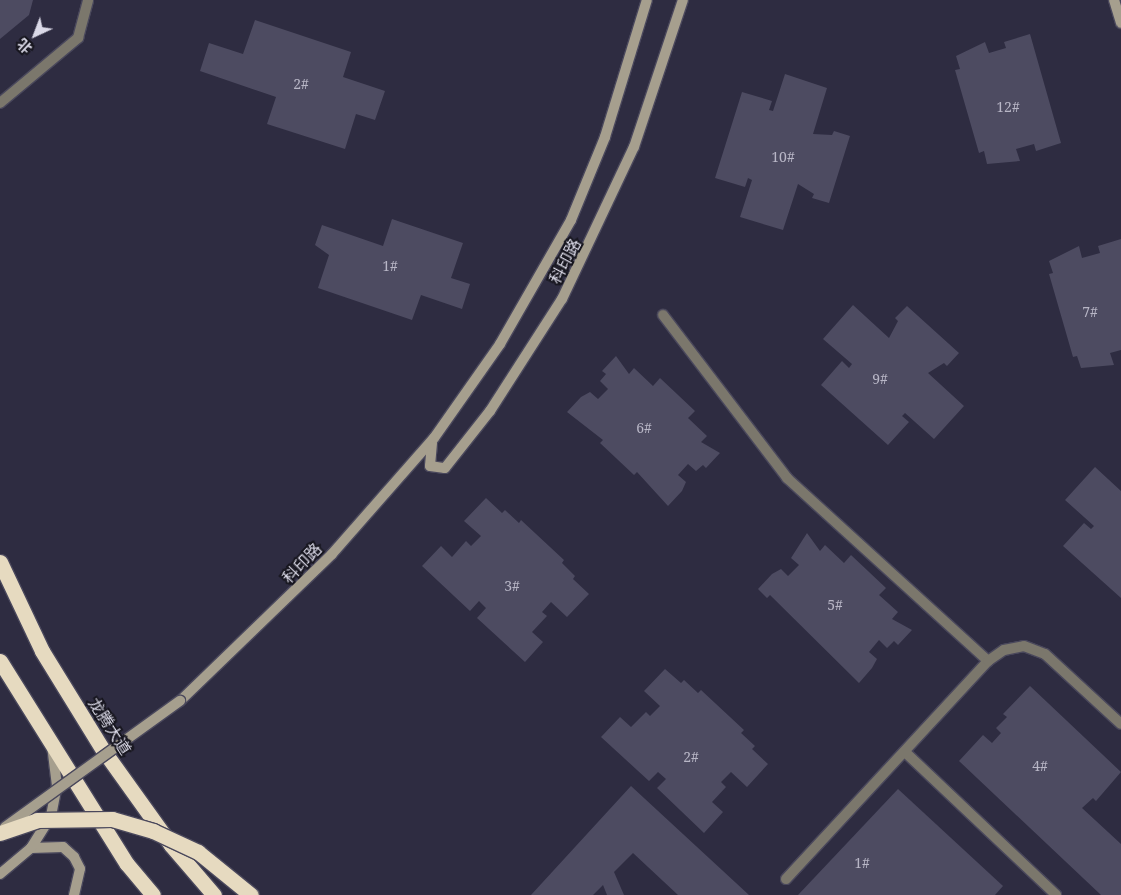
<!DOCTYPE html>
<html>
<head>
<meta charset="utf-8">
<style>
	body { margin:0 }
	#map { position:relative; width:1121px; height:895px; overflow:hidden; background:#2e2c41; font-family:"Noto Serif","Noto Sans SC",serif }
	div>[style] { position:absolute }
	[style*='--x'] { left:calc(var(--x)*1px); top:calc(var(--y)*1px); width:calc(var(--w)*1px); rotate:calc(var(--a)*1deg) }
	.building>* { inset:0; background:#4d4b61 }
	.roads { filter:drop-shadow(1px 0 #4a485c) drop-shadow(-1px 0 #4a485c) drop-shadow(0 1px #4a485c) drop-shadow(0 -1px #4a485c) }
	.lane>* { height:10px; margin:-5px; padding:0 5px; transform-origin:5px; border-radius:5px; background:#7b776c }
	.street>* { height:10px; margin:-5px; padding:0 5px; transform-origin:5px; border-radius:5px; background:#7b776c }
	.secondary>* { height:10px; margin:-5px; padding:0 5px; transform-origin:5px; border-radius:5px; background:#a69f8e }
	.highway>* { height:15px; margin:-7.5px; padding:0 7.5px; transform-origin:7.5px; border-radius:7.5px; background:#e6dac0 }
	.bridges { filter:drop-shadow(1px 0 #4a485c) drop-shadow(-1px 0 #4a485c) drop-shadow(0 1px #4a485c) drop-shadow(0 -1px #4a485c) }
	.secondary-bridge>* { height:10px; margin:-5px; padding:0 5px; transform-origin:5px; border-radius:5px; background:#a69f8e }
	.highway-bridge>* { height:15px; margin:-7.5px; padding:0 7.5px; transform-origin:7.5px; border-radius:7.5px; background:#e6dac0 }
	span { translate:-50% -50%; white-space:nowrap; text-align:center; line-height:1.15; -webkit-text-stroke:4px #17161f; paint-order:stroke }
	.number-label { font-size:14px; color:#b8b6c6 }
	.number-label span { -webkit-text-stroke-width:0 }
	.street-label { font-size:16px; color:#dbdae8 }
	.north { position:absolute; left:10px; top:10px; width:50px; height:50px; -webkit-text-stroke:4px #17161f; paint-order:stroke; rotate:223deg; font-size:14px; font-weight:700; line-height:20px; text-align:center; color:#dbdae8 }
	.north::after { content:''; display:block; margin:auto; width:18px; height:22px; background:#dbdae8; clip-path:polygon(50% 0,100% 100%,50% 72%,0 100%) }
</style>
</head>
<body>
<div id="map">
	<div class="building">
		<i style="clip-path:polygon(0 0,33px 0,29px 15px,0 39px)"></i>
		<i style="clip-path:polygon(255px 20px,351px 52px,343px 77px,385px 91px,375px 120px,356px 114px,345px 149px,267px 124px,276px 97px,200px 71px,209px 43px,243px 54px)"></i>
		<i style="clip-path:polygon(1030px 34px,1061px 143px,1036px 151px,1034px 144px,1016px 149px,1020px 161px,987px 164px,984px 151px,979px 153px,955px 70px,960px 69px,956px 56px,985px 42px,989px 53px,1006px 48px,1004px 42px)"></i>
		<i style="clip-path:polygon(785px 74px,827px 88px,813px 134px,832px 135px,834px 131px,850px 136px,829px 203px,812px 198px,814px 194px,798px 184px,783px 230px,740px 217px,752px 180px,748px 178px,745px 187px,715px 178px,742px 92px,772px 101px,769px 110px,773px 111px)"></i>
		<i style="clip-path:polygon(392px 219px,463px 243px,451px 278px,470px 284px,462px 309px,421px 295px,412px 320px,318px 288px,329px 255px,315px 245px,322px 225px,383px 246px)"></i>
		<i style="clip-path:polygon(1121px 239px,1121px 350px,1110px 353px,1114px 365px,1081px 368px,1077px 356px,1073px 357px,1049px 274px,1053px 273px,1049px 261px,1079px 246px,1082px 258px,1100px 253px,1098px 246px)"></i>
		<i style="clip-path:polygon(853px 305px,889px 338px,898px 321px,895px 318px,907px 306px,959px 353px,947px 366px,944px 363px,928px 373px,964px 406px,934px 439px,905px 413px,902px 416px,909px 422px,888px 445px,821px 385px,842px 361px,849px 368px,852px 364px,823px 339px)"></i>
		<i style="clip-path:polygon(616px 356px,629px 374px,634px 368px,653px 386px,660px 378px,695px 411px,688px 418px,707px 436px,701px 442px,720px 453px,706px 468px,703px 465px,696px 471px,688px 464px,678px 475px,686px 482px,682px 491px,668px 506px,637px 472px,634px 475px,600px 443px,603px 440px,567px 412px,581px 397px,590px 392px,598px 399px,608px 389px,600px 381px,606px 374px,602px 371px)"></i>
		<i style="clip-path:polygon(1095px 467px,1121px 491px,1121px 598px,1063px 546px,1084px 523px,1091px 529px,1094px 526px,1065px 500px)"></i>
		<i style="clip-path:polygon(486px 498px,502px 513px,505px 510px,519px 523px,521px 520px,564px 560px,562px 563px,575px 576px,573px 579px,589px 594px,567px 617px,551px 602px,542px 612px,547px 616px,532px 632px,543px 642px,525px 662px,477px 618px,486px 608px,479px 601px,470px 611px,422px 566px,441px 546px,452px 557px,466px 541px,471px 546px,481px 536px,464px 521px)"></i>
		<i style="clip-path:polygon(807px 533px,820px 551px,825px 545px,844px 563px,851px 555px,886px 588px,879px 595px,898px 612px,892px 619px,912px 630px,898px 645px,894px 641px,887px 648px,879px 640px,869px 652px,877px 659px,872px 668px,859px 683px,770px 595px,767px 598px,758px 589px,772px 574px,781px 569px,788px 576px,799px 565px,791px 558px)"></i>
		<i style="clip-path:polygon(665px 669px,681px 683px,684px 680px,698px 693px,701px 690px,744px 730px,741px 733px,755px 746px,752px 749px,768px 764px,747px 787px,731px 772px,721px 782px,726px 787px,712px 802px,723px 812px,704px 833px,657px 788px,666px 779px,658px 772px,649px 781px,601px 737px,620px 717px,631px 727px,646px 712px,650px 716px,660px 706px,644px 691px)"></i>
		<i style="clip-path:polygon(1030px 686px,1121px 772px,1096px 801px,1093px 798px,1082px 808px,1121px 844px,1121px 895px,1101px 895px,959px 761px,983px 735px,992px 743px,1001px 733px,996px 728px,1007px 717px,1003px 714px)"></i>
		<i style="clip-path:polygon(631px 786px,749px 895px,678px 895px,633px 853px,614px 872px,624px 895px,607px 895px,603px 885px,593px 895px,531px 895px)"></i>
		<i style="clip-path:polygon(898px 789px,1003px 886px,995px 895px,798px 895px)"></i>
	</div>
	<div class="roads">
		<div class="lane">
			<i style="--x:663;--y:315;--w:205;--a:52.7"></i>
			<i style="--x:787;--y:478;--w:272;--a:42.3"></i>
			<i style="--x:905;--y:752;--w:208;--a:43.4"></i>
			<i style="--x:786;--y:879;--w:297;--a:-47.2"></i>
			<i style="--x:988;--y:661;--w:19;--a:-35"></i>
			<i style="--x:1004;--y:650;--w:20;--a:-11"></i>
			<i style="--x:1024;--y:646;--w:22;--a:21"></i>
			<i style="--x:1045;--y:654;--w:103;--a:42.6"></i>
		</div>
		<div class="street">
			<i style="--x:0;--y:103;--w:102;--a:-39.8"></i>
			<i style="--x:78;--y:38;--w:39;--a:-75"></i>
		</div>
		<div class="secondary">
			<i style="--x:1114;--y:0;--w:24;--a:73"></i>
			<i style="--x:432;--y:443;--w:23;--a:95"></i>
			<i style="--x:430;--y:466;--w:15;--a:8"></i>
			<i style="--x:445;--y:468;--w:73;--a:-51.7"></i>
			<i style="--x:490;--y:411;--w:133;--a:-57.3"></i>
			<i style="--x:562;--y:299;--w:168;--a:-64.7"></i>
			<i style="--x:634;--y:147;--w:155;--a:-71.6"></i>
			<i style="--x:180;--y:701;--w:211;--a:-44"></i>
			<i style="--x:332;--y:554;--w:154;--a:-48.7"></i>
			<i style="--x:434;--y:438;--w:115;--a:-54.9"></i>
			<i style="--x:500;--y:344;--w:143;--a:-60.2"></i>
			<i style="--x:571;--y:220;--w:90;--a:-67.7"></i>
			<i style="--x:605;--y:137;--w:143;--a:-73"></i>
			<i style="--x:31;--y:848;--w:32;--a:-2"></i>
			<i style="--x:63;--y:847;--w:15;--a:42"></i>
			<i style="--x:74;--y:857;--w:13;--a:63"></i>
			<i style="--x:80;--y:869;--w:27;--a:103"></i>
			<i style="--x:0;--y:874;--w:40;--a:-40"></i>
			<i style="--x:31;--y:848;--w:38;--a:-58"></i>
			<i style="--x:51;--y:816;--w:31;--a:-79"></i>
			<i style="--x:57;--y:786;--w:38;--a:-97"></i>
		</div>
		<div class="highway">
			<i style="--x:0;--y:562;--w:98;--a:64.7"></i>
			<i style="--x:42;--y:651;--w:116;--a:58.4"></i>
			<i style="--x:103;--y:750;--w:117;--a:54.4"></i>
			<i style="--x:171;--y:845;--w:66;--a:49.3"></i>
			<i style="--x:0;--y:661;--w:239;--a:58"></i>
			<i style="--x:127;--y:864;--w:40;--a:50"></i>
		</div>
	</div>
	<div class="bridges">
		<div class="secondary-bridge">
			<i style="--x:5;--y:827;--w:216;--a:-35.8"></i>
		</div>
		<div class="highway-bridge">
			<i style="--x:0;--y:833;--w:39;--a:-19"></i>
			<i style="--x:37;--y:820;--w:75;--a:-0.8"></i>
			<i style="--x:112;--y:819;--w:43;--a:16.3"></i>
			<i style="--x:153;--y:831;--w:50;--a:25"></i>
			<i style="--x:198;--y:852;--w:68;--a:39.1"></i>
		</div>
	</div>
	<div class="number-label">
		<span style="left:301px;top:84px">2#</span>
		<span style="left:1008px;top:107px">12#</span>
		<span style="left:783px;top:157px">10#</span>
		<span style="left:390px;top:266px">1#</span>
		<span style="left:1090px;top:312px">7#</span>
		<span style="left:880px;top:379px">9#</span>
		<span style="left:644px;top:428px">6#</span>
		<span style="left:512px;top:586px">3#</span>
		<span style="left:835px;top:605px">5#</span>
		<span style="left:691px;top:757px">2#</span>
		<span style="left:1040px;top:766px">4#</span>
		<span style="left:862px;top:863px">1#</span>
	</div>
	<div class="street-label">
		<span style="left:565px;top:261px;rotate:-62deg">科印路</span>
		<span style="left:302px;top:563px;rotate:-46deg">科印路</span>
		<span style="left:110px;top:726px;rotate:57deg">龙腾大道</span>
	</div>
	<div class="north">北</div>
</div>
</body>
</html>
